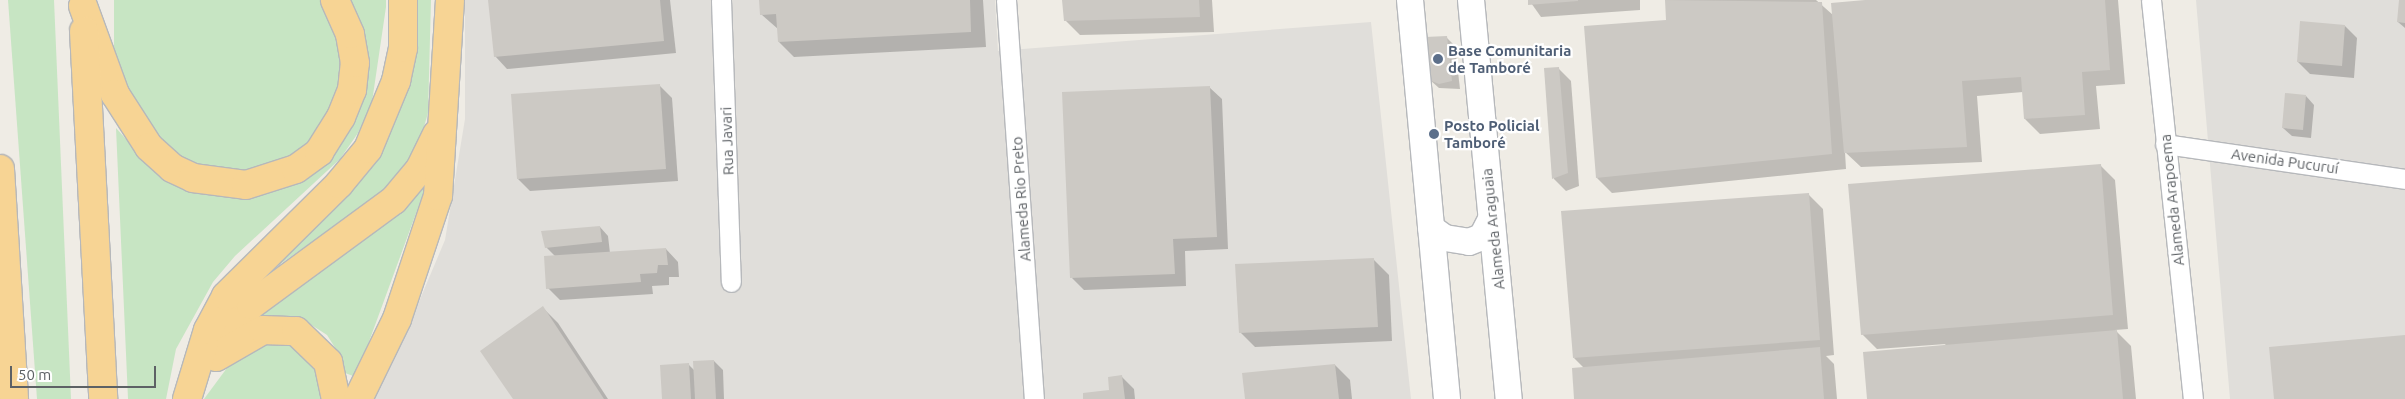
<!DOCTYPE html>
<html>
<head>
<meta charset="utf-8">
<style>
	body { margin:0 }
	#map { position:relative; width:2405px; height:399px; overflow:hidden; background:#efece5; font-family:Ubuntu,sans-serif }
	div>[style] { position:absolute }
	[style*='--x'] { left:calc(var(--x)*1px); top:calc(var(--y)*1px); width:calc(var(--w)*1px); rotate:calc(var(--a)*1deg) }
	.industrial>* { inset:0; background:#e0deda }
	.green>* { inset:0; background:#c7e5c3 }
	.shadow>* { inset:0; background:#0003 }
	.building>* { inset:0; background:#ccc9c4 }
	.roads { filter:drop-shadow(1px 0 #b6b8bb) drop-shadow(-1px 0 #b6b8bb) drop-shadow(0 1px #b6b8bb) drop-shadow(0 -1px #b6b8bb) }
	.street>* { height:19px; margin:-9.5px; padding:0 9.5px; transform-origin:9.5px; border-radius:9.5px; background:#fff }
	.secondary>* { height:26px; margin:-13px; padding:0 13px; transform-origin:13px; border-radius:13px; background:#fff }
	.highway>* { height:28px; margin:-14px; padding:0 14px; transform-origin:14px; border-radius:14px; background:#f7d494 }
	.dots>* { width:14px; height:14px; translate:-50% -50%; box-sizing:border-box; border:2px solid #fff; border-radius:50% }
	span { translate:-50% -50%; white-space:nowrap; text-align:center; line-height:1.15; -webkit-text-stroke:4.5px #fff; paint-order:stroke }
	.service-label { font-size:15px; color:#4e5e75; font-weight:700 }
	.left { translate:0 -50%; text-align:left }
	.street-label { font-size:15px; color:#5d6165 }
	.scale { position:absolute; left:10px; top:366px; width:146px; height:22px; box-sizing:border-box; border:2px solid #5d6165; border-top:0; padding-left:6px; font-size:15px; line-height:18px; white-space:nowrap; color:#5d6165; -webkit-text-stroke:4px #fff; paint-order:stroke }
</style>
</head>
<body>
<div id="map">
	<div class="industrial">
		<i style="clip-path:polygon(465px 0,995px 0,998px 51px,1371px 22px,1411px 399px,372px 399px,399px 349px,445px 240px,465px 119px)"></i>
		<i style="clip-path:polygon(2196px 0,2405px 0,2405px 399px,2230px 399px)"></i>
	</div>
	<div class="green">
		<i style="clip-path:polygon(8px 0,54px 0,71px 399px,37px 399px)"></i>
		<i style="clip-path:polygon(114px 0,325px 0,342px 42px,343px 84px,308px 145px,281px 162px,243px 172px,211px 171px,175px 158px,151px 134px,123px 86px,114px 47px)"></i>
		<i style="clip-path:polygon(348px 0,386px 0,386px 7px,372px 102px,358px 133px,340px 159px,235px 256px,213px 282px,176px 349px,166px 399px,128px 399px,116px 128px,143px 158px,211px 191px,332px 147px)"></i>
		<i style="clip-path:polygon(411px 0,431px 0,428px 113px,419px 144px,400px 181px,260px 278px,343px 189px)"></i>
		<i style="clip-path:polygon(429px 178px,356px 377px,345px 373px,341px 357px,327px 335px,307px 322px,256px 316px)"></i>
		<i style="clip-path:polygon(282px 337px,312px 351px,322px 399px,204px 399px,241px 349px)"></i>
	</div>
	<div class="shadow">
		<i style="clip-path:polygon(489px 0,670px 0,676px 53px,507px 69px,495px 56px)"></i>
		<i style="clip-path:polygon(761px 0,983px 0,986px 47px,794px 57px,779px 42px,778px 29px,761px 14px)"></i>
		<i style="clip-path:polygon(1063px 0,1212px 0,1214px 32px,1080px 35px,1065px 20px)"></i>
		<i style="clip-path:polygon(1529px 0,1640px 0,1640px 10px,1541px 17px)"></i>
		<i style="clip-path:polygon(1666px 0,1816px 0,1833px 15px,1879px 0,2118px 0,2125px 84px,2096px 86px,2100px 129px,2040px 134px,2025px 119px,2023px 92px,1977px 96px,1982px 162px,1861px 167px,1845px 152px,1846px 169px,1612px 193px,1597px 178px,1667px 21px)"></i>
		<i style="clip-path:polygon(2400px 0,2405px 0,2405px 28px,2398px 22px)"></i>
		<i style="clip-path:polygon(2345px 26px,2357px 38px,2354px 78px,2310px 74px,2298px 62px)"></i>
		<i style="clip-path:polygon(1446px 37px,1455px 46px,1460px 89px,1439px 88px,1430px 80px)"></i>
		<i style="clip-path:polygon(1545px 69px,1559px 69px,1571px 81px,1579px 186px,1566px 191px,1554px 179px)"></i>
		<i style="clip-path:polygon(659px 85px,672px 98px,678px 181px,530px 191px,518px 179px)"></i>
		<i style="clip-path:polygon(1209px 87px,1222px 99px,1228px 249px,1185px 251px,1186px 286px,1084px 290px,1072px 278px)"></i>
		<i style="clip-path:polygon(2306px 96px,2314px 105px,2311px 138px,2292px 136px,2283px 128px)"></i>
		<i style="clip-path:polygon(2100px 165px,2115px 180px,2128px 329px,2115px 330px,2131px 346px,2136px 399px,1868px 399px,1946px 344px,1877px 349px,1862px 334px)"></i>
		<i style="clip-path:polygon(1808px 194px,1823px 209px,1834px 355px,1826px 356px,1834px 364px,1837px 399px,1576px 399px,1584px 368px,1574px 358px)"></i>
		<i style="clip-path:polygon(600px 227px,608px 236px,610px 253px,666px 249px,678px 262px,679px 277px,669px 277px,669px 285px,652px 286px,653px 294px,560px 300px,548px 288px,555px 256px,546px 247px)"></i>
		<i style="clip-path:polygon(1374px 260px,1389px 275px,1392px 341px,1255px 347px,1240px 332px)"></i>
		<i style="clip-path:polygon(543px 308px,558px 323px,608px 399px,515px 399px)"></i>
		<i style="clip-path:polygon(714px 361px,723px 370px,724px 399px,663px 399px,689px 365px,695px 371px)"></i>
		<i style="clip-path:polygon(1335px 365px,1350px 380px,1352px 399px,1246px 399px)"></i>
		<i style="clip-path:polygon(1122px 377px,1134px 389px,1135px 399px,1085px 399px,1111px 392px)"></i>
	</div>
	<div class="building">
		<i style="clip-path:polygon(488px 0,660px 0,664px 41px,494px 57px)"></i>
		<i style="clip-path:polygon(759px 0,970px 0,971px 32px,778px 42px,776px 14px,760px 15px)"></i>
		<i style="clip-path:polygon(1062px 0,1199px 0,1200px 17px,1064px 21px)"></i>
		<i style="clip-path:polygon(1528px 0,1578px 0,1578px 1px,1528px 5px)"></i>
		<i style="clip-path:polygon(1665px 0,1822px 2px,1832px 154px,1596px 178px,1584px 26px,1666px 20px)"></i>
		<i style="clip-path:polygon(1865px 0,2105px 0,2110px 70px,2082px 72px,2085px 115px,2024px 119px,2021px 77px,1962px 81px,1967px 147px,1844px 153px,1831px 3px)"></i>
		<i style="clip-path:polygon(2399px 0,2405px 0,2405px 23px,2397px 22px)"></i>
		<i style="clip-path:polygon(2300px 21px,2345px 25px,2342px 66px,2297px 62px)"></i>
		<i style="clip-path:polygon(1447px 36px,1452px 81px,1439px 84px,1429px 80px,1425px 37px)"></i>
		<i style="clip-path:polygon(1559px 67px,1568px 173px,1552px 179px,1544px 68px)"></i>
		<i style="clip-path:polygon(660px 84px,666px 169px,517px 179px,511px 94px)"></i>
		<i style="clip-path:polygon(1210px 86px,1217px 237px,1173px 239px,1175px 274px,1070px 278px,1062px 92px)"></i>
		<i style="clip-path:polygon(2285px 93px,2306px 95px,2303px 130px,2282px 128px)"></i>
		<i style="clip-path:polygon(2101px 164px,2113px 315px,1861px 335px,1848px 184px)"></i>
		<i style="clip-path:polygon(1809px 193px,1820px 340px,1573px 358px,1561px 211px)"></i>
		<i style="clip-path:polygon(600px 226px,602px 242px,545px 248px,541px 231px)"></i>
		<i style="clip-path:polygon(666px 248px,668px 265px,658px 265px,657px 273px,640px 274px,641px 282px,546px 289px,544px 256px)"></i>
		<i style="clip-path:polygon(1374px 258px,1378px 327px,1239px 333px,1235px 264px)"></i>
		<i style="clip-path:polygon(543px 306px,604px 399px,513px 399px,480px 351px)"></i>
		<i style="clip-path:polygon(2117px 330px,2123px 399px,1867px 399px,1863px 352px)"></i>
		<i style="clip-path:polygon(2405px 335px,2405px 399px,2274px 399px,2269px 347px)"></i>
		<i style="clip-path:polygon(1820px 347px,1824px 399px,1574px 399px,1572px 368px)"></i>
		<i style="clip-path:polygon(714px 360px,716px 399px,695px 399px,693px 361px)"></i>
		<i style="clip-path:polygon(689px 363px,691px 399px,662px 399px,660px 365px)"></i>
		<i style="clip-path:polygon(1335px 364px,1339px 399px,1245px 399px,1242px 373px)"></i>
		<i style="clip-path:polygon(1122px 375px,1125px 399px,1083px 399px,1083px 393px,1109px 390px,1108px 377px)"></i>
	</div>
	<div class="roads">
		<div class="street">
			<i style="--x:721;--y:0;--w:282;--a:88"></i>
			<i style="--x:1006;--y:0;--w:400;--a:86"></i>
			<i style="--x:2151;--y:0;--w:401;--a:84"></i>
			<i style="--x:2165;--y:144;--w:243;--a:8.3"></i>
		</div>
		<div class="secondary">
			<i style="--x:1410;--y:0;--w:401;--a:84.7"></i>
			<i style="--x:1471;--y:0;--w:401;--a:84.6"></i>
			<i style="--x:1431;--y:228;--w:17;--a:36"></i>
			<i style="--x:1445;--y:238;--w:24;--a:9"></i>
			<i style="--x:1469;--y:242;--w:14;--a:-21"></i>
			<i style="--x:1482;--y:237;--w:20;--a:-63"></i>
		</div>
		<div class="highway">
			<i style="--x:83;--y:6;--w:94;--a:70"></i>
			<i style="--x:115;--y:94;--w:63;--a:57.3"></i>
			<i style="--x:149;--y:147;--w:31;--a:42"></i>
			<i style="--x:172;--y:168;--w:23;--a:25"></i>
			<i style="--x:193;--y:178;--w:53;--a:7.5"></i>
			<i style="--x:246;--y:185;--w:52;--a:-17.7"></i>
			<i style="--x:296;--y:169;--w:29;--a:-36"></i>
			<i style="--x:319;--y:152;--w:41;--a:-57.8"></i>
			<i style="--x:341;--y:117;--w:29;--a:-68"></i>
			<i style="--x:352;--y:90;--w:27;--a:-84"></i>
			<i style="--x:355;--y:63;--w:29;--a:-100"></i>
			<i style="--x:350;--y:34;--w:37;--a:-114"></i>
			<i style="--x:84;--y:31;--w:368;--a:87"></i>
			<i style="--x:0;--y:169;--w:230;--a:86.5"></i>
			<i style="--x:208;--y:347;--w:60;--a:-44.3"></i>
			<i style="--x:251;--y:305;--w:177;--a:-36.3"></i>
			<i style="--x:394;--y:200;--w:40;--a:-50"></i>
			<i style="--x:420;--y:169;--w:39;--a:-64"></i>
			<i style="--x:216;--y:357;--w:54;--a:-29.9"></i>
			<i style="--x:263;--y:330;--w:33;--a:2"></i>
			<i style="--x:296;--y:331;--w:45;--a:44.1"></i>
			<i style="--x:328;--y:362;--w:38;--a:78"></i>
			<i style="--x:187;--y:399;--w:72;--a:-73.1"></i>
			<i style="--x:208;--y:330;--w:38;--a:-62"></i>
			<i style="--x:226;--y:296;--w:159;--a:-44.7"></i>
			<i style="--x:339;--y:184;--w:45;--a:-50.4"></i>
			<i style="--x:368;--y:149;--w:74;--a:-67.6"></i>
			<i style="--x:396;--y:81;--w:34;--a:-78"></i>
			<i style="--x:403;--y:48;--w:48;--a:-90"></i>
			<i style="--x:358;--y:399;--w:89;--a:-64"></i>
			<i style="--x:397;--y:319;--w:130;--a:-71.6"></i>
			<i style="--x:438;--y:196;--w:196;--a:-86.5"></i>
		</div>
	</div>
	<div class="dots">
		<i style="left:1438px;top:59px;background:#5c6f8a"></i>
		<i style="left:1434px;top:134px;background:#5c6f8a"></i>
	</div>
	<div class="service-label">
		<span class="left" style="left:1448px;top:59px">Base Comunitaria<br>de Tamboré</span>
		<span class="left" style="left:1444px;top:134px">Posto Policial<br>Tamboré</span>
	</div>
	<div class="street-label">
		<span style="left:727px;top:141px;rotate:-92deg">Rua Javari</span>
		<span style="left:2285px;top:161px;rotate:8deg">Avenida Pucuruí</span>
		<span style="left:1021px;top:199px;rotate:-94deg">Alameda Rio Preto</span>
		<span style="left:2172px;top:200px;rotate:-96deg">Alameda Arapoema</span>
		<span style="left:1493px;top:229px;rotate:-96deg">Alameda Araguaia</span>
	</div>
	<div class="scale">50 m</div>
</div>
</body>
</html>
